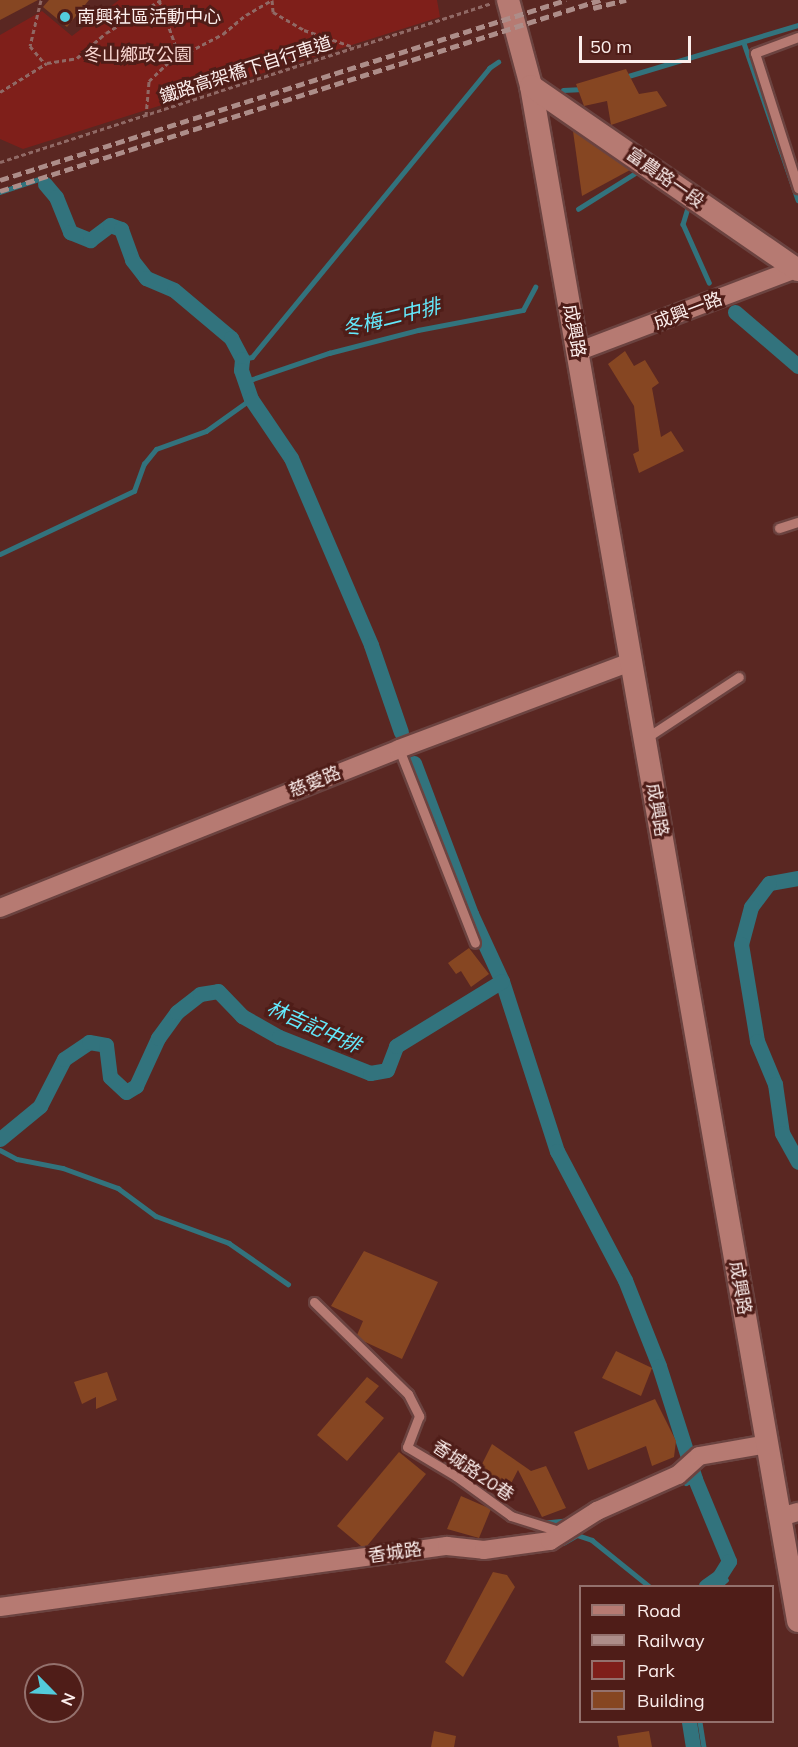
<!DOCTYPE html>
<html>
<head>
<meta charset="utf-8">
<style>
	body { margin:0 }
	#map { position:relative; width:798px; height:1747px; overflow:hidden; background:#5a2722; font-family:Mulish,"Noto Sans TC",sans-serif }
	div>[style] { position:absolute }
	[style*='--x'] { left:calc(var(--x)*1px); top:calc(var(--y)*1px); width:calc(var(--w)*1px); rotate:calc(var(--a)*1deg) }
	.green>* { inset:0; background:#7f1f1a }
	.stream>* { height:4.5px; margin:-2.25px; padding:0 2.25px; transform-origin:2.25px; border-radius:2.25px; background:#32737d }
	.canal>* { height:15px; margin:-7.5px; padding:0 7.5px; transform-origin:7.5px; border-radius:7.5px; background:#32737d }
	.building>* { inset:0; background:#864622 }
	.path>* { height:3px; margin-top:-1.5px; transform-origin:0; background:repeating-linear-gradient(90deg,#906965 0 4.5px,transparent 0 7.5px) }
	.roads { filter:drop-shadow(2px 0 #6b4340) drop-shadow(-2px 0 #6b4340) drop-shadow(0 2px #6b4340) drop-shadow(0 -2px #6b4340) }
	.service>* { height:9px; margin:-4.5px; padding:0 4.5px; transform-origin:4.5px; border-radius:4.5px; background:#b67a72 }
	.minor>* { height:18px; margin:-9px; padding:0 9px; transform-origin:9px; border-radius:9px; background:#b67a72 }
	.tertiary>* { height:22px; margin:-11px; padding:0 11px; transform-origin:11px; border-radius:11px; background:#b67a72 }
	.rail>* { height:4.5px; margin-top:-2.25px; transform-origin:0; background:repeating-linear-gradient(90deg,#ad8d89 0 9px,transparent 0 13.5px) }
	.dots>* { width:16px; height:16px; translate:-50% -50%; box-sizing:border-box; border:3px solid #4f1d18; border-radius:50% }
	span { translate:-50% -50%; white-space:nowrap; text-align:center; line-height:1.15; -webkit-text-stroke:6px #4f1d18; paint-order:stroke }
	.poi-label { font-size:18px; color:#fceeec }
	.left { translate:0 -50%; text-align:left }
	.park-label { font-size:18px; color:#f9d6d1 }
	.street-label { font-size:18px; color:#fceeec }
	.water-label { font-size:20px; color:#64eafd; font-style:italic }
	.legend { position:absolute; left:579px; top:1585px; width:195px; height:138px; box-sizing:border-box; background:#4f1d18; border:2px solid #94716d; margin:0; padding:8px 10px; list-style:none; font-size:18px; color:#fceeec }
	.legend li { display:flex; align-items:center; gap:12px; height:30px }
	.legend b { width:30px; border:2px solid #94716d }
	.north { position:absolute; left:24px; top:1663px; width:60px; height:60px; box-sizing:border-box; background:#4f1d18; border:2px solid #94716d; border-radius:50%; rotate:114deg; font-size:16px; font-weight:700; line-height:24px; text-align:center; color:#fceeec }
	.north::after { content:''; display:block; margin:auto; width:21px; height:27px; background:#53cbdb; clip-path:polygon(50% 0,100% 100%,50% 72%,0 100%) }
	.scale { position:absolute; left:579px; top:36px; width:112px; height:27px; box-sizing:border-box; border:3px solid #fceeec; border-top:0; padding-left:8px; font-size:18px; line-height:21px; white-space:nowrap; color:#fceeec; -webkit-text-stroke:4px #4f1d18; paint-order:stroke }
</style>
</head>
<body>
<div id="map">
	<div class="green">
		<i style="clip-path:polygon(119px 0,437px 0,440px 17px,23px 149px,0 139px,0 35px,42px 11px,72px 36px)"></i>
	</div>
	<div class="stream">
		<i style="--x:744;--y:43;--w:166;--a:71"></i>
		<i style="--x:625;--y:77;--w:181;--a:-16.7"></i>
		<i style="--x:563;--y:90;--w:20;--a:-3"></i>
		<i style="--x:0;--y:192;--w:41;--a:-18.4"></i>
		<i style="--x:688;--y:208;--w:17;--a:107"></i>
		<i style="--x:683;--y:224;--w:64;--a:65.9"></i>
		<i style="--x:578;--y:209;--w:70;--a:-32.1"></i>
		<i style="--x:242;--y:359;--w:10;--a:-11"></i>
		<i style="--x:252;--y:357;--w:374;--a:-50.6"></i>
		<i style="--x:489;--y:68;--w:11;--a:-34"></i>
		<i style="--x:247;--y:381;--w:87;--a:-18.9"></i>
		<i style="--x:329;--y:353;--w:92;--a:-14.5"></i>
		<i style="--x:418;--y:330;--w:107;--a:-10.8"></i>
		<i style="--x:523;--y:310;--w:26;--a:-62"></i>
		<i style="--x:0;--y:554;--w:148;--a:-25.2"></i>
		<i style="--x:134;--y:491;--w:29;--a:-70"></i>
		<i style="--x:144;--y:464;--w:19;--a:-51"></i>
		<i style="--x:156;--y:449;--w:53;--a:-19.8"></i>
		<i style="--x:206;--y:431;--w:55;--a:-35.4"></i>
		<i style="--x:0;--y:1150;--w:19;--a:28"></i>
		<i style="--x:17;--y:1159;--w:47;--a:11.1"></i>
		<i style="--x:63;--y:1168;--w:59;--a:20"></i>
		<i style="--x:118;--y:1188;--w:47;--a:36.4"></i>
		<i style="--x:156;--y:1216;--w:78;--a:20.3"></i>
		<i style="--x:229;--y:1243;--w:72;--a:34.8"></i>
		<i style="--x:683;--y:1480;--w:4;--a:45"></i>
		<i style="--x:686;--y:1483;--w:10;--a:-24"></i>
		<i style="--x:541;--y:1523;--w:27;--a:-6"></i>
		<i style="--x:563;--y:1543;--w:16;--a:-30"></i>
		<i style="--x:577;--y:1535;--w:16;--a:18"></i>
		<i style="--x:592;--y:1540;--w:73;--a:38.9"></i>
		<i style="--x:719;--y:1586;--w:9;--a:-41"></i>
		<i style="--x:700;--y:1722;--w:25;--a:81"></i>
	</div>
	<div class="canal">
		<i style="--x:45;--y:184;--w:17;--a:50"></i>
		<i style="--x:56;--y:197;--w:38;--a:68"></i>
		<i style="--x:70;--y:232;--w:22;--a:22"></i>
		<i style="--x:90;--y:240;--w:25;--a:-37"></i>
		<i style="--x:110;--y:225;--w:12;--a:20"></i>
		<i style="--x:121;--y:229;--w:33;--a:70"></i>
		<i style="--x:132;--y:260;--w:23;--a:52"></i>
		<i style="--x:146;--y:278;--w:30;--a:23"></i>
		<i style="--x:174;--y:290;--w:75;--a:40.1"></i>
		<i style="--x:231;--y:338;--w:24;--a:62"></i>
		<i style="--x:242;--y:359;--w:11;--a:95"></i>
		<i style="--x:241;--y:370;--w:31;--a:71"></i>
		<i style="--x:251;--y:399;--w:71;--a:55.9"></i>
		<i style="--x:291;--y:458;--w:203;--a:66.8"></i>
		<i style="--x:371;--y:645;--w:92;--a:71"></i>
		<i style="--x:735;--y:312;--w:83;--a:40.6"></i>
		<i style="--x:414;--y:763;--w:161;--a:69.3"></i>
		<i style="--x:471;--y:914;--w:74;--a:65.2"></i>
		<i style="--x:502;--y:981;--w:179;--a:72.1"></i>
		<i style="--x:557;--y:1151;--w:146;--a:62.2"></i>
		<i style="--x:625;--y:1280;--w:92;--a:68.4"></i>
		<i style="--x:659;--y:1366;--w:119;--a:72.3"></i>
		<i style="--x:695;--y:1479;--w:89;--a:67.5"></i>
		<i style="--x:729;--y:1561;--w:19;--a:122"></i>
		<i style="--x:719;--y:1577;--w:16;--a:145"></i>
		<i style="--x:798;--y:878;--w:29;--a:170"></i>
		<i style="--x:769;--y:883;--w:30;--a:127"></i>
		<i style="--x:751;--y:907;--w:38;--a:105"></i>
		<i style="--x:741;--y:944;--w:98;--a:80.6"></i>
		<i style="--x:757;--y:1041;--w:47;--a:67.3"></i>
		<i style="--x:775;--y:1084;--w:49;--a:81.9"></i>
		<i style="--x:782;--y:1133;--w:33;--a:61"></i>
		<i style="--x:0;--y:1139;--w:52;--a:-39.5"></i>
		<i style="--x:40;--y:1106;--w:53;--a:-62.9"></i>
		<i style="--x:64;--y:1059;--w:30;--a:-34"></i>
		<i style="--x:89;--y:1042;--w:17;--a:10"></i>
		<i style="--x:106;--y:1045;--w:32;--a:83"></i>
		<i style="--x:110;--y:1077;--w:22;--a:43"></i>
		<i style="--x:126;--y:1092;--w:12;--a:-31"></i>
		<i style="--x:136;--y:1086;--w:53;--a:-65.4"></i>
		<i style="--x:158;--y:1038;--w:32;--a:-54"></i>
		<i style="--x:177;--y:1012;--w:29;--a:-38"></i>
		<i style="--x:200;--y:994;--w:18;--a:-9"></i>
		<i style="--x:218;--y:991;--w:35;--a:46"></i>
		<i style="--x:242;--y:1016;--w:43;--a:29.6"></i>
		<i style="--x:279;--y:1037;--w:98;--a:21.6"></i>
		<i style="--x:370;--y:1073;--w:17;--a:-10"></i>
		<i style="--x:387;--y:1070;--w:26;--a:-69"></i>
		<i style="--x:396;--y:1046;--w:124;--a:-31.5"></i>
		<i style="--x:689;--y:1722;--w:25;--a:81"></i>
	</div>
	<div class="building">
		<i style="clip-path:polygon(0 0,38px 0,0 20px)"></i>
		<i style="clip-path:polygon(49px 0,89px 0,67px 27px,43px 7px)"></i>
		<i style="clip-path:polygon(626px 69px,639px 94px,657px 91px,667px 106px,611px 125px,607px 101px,584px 106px,576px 84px)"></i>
		<i style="clip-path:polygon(573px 131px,630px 170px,582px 196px)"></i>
		<i style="clip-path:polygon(625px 351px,634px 366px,645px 360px,659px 383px,652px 388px,661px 437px,671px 431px,684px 451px,639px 473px,633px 454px,639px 451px,634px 406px,608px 364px)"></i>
		<i style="clip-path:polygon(469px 948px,489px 974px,471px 987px,461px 971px,456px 974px,448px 963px)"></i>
		<i style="clip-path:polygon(364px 1251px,438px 1282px,402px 1359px,363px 1341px,357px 1335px,363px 1321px,331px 1306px)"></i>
		<i style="clip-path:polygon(616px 1351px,652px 1368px,641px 1396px,602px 1378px)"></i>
		<i style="clip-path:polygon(107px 1372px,117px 1400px,96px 1409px,96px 1397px,82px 1404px,74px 1382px)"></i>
		<i style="clip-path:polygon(367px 1377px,379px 1386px,365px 1402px,384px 1418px,347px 1461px,317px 1435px)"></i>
		<i style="clip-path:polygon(655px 1399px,676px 1441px,674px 1457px,652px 1466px,646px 1446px,588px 1470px,574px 1432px)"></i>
		<i style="clip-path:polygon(492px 1444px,531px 1471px,546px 1466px,566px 1508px,542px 1517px,518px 1470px,505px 1495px,475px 1478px)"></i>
		<i style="clip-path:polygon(399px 1452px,426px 1474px,367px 1546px,361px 1546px,337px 1526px)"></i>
		<i style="clip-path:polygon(461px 1496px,491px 1509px,479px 1538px,447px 1529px)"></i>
		<i style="clip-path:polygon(493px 1572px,507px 1575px,515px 1587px,463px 1677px,445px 1662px)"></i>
		<i style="clip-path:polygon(434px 1731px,456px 1736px,454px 1747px,431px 1747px)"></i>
		<i style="clip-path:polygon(649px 1731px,652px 1747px,619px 1747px,617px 1736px)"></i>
	</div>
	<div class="path">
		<i style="--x:41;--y:0;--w:47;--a:103.4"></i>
		<i style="--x:30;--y:46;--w:23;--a:50"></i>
		<i style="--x:159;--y:0;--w:59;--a:70"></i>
		<i style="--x:272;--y:0;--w:12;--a:85"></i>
		<i style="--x:273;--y:12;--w:36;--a:30"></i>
		<i style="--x:304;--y:30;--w:53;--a:18.8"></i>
		<i style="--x:0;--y:92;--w:55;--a:-31.7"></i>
		<i style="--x:47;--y:63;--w:30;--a:-9"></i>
		<i style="--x:77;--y:58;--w:38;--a:-41"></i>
		<i style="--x:106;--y:33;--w:64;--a:-31"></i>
		<i style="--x:146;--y:116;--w:35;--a:-85"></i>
		<i style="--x:149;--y:81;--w:28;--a:-44"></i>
		<i style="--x:169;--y:62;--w:61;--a:-27.4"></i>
		<i style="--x:223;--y:34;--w:30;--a:-40"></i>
		<i style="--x:246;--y:15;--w:30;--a:-30"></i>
		<i style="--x:0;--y:162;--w:517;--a:-17.91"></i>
	</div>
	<div class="roads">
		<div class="service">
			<i style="--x:798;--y:37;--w:46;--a:159.6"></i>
			<i style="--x:755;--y:53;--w:142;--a:72.3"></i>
			<i style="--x:779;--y:528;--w:20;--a:-18"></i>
			<i style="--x:646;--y:738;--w:111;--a:-33.3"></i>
			<i style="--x:399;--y:749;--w:208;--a:68.6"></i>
			<i style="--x:314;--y:1302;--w:132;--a:44.4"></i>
			<i style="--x:408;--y:1394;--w:25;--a:63"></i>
			<i style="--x:419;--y:1416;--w:33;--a:111"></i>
			<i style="--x:407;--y:1447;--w:57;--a:30.6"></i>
			<i style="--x:456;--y:1476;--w:68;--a:36"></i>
			<i style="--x:511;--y:1516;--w:53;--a:17.4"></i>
		</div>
		<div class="minor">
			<i style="--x:577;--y:352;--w:236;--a:-20.8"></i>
			<i style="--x:0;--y:908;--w:430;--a:-21.7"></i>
			<i style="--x:399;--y:749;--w:248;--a:-20.6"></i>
			<i style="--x:780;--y:1517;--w:19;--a:-16"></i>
			<i style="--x:0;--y:1607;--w:451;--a:-7.8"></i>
			<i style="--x:447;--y:1546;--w:37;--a:6"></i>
			<i style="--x:484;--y:1550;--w:67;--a:-7.8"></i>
			<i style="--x:550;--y:1541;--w:56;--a:-32.6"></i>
			<i style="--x:597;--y:1511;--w:89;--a:-24"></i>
			<i style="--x:678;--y:1475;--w:28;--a:-42"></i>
			<i style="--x:699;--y:1456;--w:69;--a:-10"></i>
		</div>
		<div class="tertiary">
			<i style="--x:508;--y:0;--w:89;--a:75"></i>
			<i style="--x:531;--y:86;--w:1558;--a:80.13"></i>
			<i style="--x:531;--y:86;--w:324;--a:34.6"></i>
		</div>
	</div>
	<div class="rail">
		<i style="--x:593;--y:8;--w:34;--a:-14"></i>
		<i style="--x:0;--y:180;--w:594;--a:-17.64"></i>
		<i style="--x:0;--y:191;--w:630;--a:-17.66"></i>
	</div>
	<div class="dots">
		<i style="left:65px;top:17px;background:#53cbdb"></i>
	</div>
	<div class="poi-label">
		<span class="left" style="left:77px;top:17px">南興社區活動中心</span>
	</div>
	<div class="park-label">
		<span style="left:138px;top:55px">冬山鄉政公園</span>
	</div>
	<div class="street-label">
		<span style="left:246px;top:70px;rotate:-18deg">鐵路高架橋下自行車道</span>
		<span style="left:665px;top:178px;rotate:35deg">富農路一段</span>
		<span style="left:688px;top:311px;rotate:-21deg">成興一路</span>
		<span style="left:574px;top:331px;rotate:80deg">成興路</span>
		<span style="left:315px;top:782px;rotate:-22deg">慈愛路</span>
		<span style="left:657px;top:810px;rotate:80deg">成興路</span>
		<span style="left:740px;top:1288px;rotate:80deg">成興路</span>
		<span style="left:473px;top:1471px;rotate:34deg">香城路20巷</span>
		<span style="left:395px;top:1553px;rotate:-8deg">香城路</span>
	</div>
	<div class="water-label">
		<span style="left:391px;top:317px;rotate:-14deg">冬梅二中排</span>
		<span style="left:314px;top:1026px;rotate:24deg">林吉記中排</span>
	</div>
	<ul class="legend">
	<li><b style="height:8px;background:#b67a72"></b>Road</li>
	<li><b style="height:8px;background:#ad8d89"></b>Railway</li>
	<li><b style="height:16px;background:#7f1f1a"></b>Park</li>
	<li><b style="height:16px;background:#864622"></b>Building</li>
	</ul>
	<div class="north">N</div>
	<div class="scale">50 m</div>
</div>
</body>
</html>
